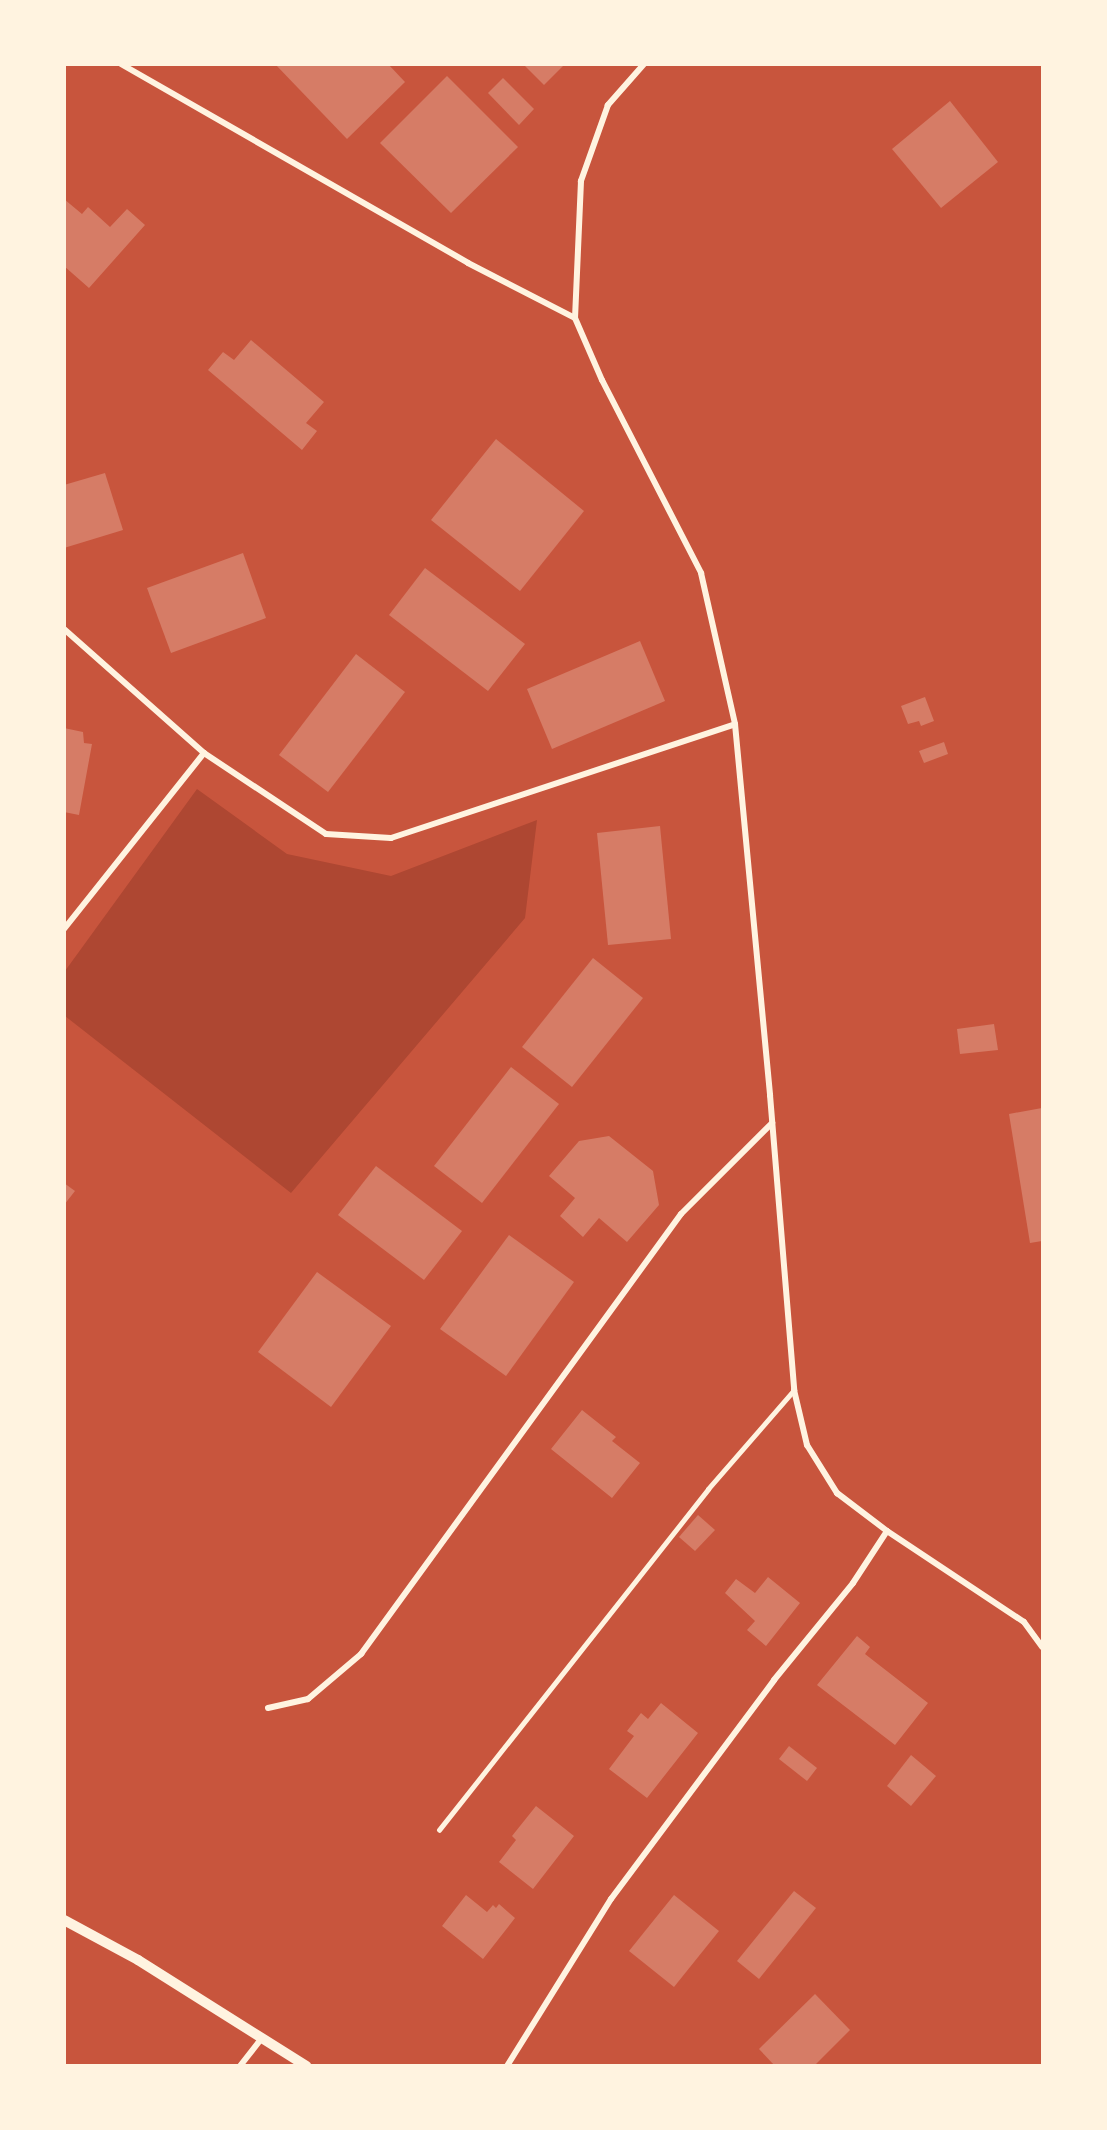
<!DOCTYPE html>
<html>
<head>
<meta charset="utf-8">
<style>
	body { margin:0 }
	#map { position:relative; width:1107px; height:2130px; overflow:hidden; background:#c8553d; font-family:"PT Sans",sans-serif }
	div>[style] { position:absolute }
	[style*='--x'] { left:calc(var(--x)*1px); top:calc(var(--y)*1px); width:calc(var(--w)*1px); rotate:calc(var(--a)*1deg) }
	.green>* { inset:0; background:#ae4732 }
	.building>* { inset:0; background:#d67c66 }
	.service>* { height:4.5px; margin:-2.25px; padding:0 2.25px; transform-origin:2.25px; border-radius:2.25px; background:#fff3e0 }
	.minor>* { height:6px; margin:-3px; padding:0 3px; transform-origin:3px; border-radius:3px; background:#fff3e0 }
	.tertiary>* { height:10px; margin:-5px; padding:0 5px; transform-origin:5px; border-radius:5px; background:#fff3e0 }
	span { translate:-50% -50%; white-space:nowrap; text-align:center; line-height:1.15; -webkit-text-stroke:4.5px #fff3e0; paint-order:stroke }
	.frame { position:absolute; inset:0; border:66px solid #fff3e0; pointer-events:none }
</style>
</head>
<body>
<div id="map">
	<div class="green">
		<i style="clip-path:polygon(197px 789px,287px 854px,391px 876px,537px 820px,525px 918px,291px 1193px,65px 1016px,65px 971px)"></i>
	</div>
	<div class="building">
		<i style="clip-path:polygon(275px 64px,388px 64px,405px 82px,347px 139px)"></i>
		<i style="clip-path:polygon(523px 64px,565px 64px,544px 85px)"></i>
		<i style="clip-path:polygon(447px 76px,518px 147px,451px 213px,380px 143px)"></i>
		<i style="clip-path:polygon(503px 78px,534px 109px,519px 125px,488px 93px)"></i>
		<i style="clip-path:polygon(950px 101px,998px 162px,941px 208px,892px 149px)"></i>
		<i style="clip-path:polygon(64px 199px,82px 214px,88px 207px,110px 227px,127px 209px,145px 225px,89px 288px,64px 266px)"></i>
		<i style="clip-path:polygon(251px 340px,324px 402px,306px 423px,317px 431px,302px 450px,208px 370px,223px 352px,234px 360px)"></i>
		<i style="clip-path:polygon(496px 439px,584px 511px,520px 591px,431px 520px)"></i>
		<i style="clip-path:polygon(105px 473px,123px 530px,64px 548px,64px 485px)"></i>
		<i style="clip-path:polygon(243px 553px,266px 618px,171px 653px,147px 588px)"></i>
		<i style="clip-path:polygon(425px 568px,525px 644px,488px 691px,389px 615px)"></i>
		<i style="clip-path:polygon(640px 641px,665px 701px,552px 749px,527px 689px)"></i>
		<i style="clip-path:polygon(356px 654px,405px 692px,328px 792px,279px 755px)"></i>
		<i style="clip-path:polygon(925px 697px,934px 721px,921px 726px,919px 721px,908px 724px,901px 706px)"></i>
		<i style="clip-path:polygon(64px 728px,83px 732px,84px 743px,92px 744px,79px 815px,64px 812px)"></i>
		<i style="clip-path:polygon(944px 742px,948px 754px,924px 763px,919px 751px)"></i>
		<i style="clip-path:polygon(660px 826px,671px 939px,608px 945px,597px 833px)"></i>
		<i style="clip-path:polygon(593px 958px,643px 998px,572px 1087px,522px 1047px)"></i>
		<i style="clip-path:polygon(994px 1024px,998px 1050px,960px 1054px,957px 1029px)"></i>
		<i style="clip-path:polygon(511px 1067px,559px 1104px,482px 1203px,434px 1166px)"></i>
		<i style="clip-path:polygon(1042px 1108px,1042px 1241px,1030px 1243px,1009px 1114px)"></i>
		<i style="clip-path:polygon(609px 1136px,653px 1171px,659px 1205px,627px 1242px,599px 1218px,583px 1237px,560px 1216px,575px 1198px,549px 1176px,579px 1141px)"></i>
		<i style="clip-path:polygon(376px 1166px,462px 1231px,424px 1280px,338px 1215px)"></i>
		<i style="clip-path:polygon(64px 1183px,75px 1191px,64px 1205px)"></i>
		<i style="clip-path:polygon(509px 1235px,574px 1282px,506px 1376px,440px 1329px)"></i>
		<i style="clip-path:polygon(317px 1272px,391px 1326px,331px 1407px,258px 1352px)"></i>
		<i style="clip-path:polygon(582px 1410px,616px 1437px,612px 1441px,640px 1463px,612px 1498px,551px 1449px)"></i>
		<i style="clip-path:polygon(698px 1515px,715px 1530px,695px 1551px,679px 1537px)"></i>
		<i style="clip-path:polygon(768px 1577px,800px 1603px,766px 1646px,747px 1630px,755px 1621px,725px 1593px,736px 1579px,755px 1593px)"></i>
		<i style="clip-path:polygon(857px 1636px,870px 1647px,865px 1654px,928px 1703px,895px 1745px,817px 1685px)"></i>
		<i style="clip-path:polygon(661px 1703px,698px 1733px,647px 1798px,609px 1769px,634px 1736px,627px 1731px,641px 1713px,648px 1719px)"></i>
		<i style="clip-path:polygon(789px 1746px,817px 1768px,807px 1781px,779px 1759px)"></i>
		<i style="clip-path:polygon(911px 1755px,936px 1776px,911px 1806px,887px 1786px)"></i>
		<i style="clip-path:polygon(536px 1806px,574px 1836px,533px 1889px,499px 1862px,516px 1840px,512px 1836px)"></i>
		<i style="clip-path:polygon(794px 1891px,816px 1908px,759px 1979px,737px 1961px)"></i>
		<i style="clip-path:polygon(466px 1895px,487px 1912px,493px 1905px,496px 1908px,499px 1904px,515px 1918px,483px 1959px,442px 1926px)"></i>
		<i style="clip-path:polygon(674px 1895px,719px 1931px,674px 1987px,629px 1951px)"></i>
		<i style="clip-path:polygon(815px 1994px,850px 2030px,814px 2066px,775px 2066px,759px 2049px)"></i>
	</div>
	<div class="service">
		<i style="--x:439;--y:1830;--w:434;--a:-51.7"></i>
		<i style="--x:708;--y:1489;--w:131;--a:-49"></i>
	</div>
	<div class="minor">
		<i style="--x:121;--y:64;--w:400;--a:29.8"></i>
		<i style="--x:468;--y:263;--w:120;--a:27.2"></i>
		<i style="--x:644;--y:64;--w:55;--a:131.3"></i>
		<i style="--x:608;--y:105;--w:81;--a:109.6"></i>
		<i style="--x:581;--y:181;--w:137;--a:92.5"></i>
		<i style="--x:575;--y:318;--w:68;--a:66.5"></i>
		<i style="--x:602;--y:380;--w:217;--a:62.8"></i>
		<i style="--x:701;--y:573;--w:155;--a:77.3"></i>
		<i style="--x:735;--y:724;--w:373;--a:84.6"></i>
		<i style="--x:770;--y:1095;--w:296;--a:85.3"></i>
		<i style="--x:794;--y:1390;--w:57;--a:76.7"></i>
		<i style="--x:807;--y:1445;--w:57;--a:58"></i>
		<i style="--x:837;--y:1493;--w:63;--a:37.2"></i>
		<i style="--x:887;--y:1531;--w:164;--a:33.6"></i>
		<i style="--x:1024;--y:1622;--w:31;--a:54"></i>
		<i style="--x:64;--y:629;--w:187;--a:41.5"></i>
		<i style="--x:204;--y:753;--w:146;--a:33.6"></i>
		<i style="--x:326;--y:834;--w:65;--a:3.5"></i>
		<i style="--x:391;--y:838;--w:362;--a:-18.3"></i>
		<i style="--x:64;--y:929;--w:225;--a:-51.5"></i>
		<i style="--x:268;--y:1708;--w:41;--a:-12.7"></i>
		<i style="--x:308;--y:1699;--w:70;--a:-40.3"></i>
		<i style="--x:361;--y:1654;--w:544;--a:-53.97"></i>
		<i style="--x:681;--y:1214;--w:129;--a:-45"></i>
		<i style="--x:240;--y:2066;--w:36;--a:-52"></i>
		<i style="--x:507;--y:2066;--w:197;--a:-58.1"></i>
		<i style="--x:611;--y:1899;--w:273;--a:-53.3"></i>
		<i style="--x:774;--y:1680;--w:125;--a:-50.8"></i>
		<i style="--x:853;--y:1583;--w:62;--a:-56.8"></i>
	</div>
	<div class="tertiary">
		<i style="--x:64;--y:1920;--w:84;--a:28.4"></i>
		<i style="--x:138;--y:1960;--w:199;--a:32.2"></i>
	</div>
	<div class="frame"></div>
</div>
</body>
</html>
